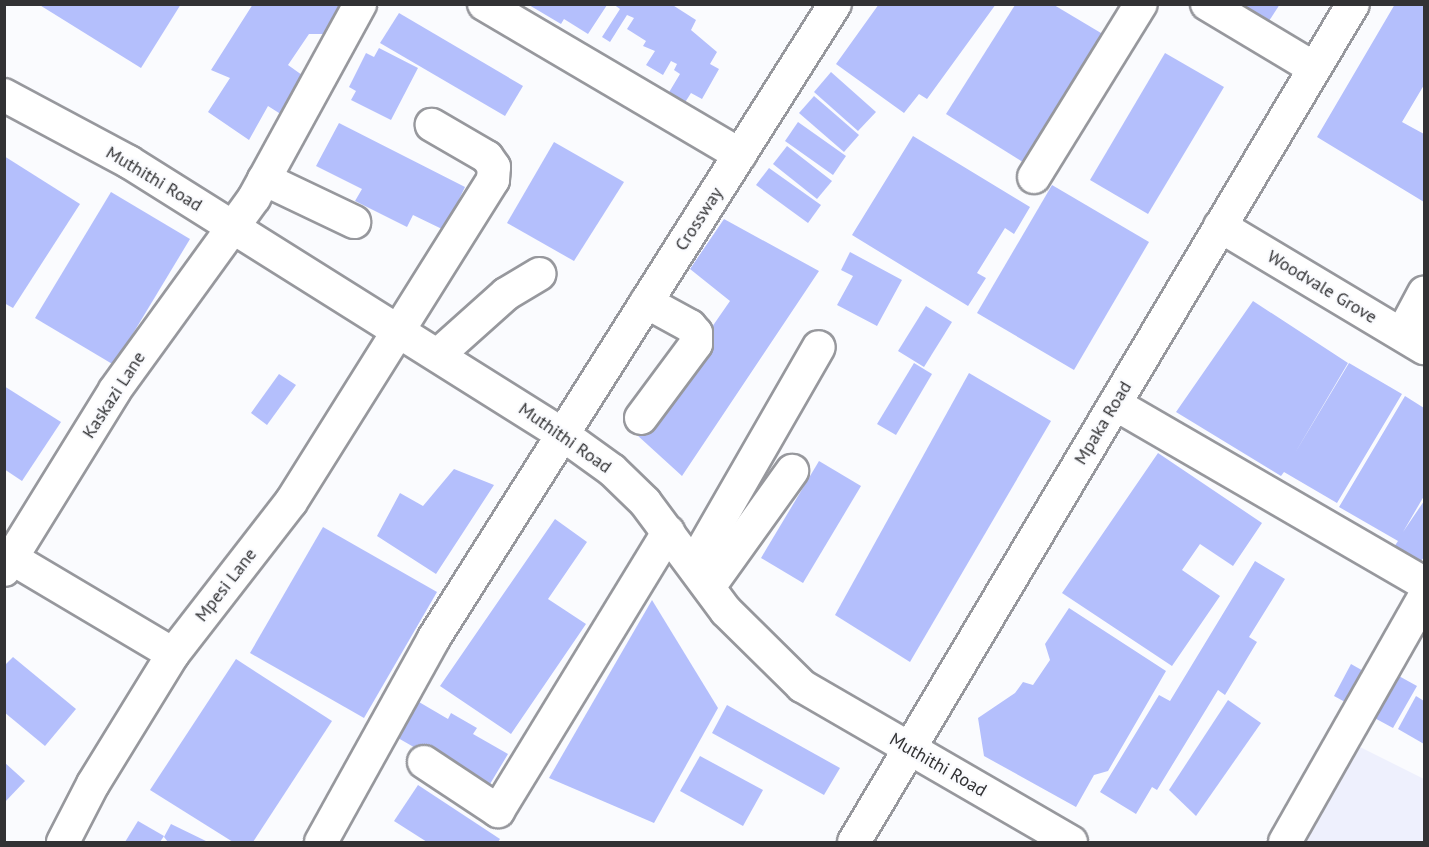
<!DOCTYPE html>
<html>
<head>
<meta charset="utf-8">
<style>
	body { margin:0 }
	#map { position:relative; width:1429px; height:847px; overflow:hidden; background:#fafbfe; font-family:"PT Sans",sans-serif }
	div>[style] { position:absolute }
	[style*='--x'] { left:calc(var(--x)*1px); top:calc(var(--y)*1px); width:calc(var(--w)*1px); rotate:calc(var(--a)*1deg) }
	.built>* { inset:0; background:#eef0fd }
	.building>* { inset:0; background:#b4bffc }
	.roads { filter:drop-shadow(2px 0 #97989d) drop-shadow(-2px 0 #97989d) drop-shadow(0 2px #97989d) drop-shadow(0 -2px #97989d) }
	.minor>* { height:32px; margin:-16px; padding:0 16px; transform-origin:16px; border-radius:16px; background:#fff }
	span { translate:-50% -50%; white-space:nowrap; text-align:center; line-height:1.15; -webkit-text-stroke:4.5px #fafbfe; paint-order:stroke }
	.street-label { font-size:18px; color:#323234 }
	.frame { position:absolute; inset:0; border:6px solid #323234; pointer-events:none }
</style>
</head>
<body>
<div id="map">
	<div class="built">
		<i style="clip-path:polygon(1340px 737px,1424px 779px,1424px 842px,1271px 842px)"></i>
	</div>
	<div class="building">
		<i style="clip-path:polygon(38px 4px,181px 4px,141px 68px)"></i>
		<i style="clip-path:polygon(253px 4px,337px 4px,343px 12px,329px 34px,309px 34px,288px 65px,309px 80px,290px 120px,268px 106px,249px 140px,208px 112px,230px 78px,211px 70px)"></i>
		<i style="clip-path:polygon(613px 4px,671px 4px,696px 20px,691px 30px,717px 52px,710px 64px,719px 69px,702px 99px,691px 93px,684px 104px,668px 94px,680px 74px,674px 70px,677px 64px,671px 61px,663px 75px,646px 65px,655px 51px,643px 46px,646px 41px,627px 29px,634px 18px,627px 15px,610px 42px,602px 37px,620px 9px)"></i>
		<i style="clip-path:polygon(879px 4px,996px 4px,927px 99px,919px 94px,904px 113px,836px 64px)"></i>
		<i style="clip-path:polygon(1241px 4px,1280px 4px,1269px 21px)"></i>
		<i style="clip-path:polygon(1395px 4px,1424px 4px,1424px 85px,1402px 122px,1424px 134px,1424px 202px,1317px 137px)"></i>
		<i style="clip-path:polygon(529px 5px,607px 5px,588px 34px,564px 19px,561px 24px)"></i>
		<i style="clip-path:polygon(1015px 5px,1054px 5px,1106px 36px,1026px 164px,946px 114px)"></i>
		<i style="clip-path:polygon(399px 13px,523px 86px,505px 116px,380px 43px)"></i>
		<i style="clip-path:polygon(379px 48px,418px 68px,391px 120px,351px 100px,356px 91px,349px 87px,366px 53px,374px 57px)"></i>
		<i style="clip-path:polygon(1165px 53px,1224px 87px,1148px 214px,1090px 180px)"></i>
		<i style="clip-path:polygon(831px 72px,876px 112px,858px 131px,814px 92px)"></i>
		<i style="clip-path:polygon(814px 96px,859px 135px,844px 152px,799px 113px)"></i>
		<i style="clip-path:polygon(798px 122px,846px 156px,833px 175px,785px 141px)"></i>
		<i style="clip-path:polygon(339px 123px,465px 187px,444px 230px,413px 215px,407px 227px,355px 201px,362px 189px,316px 166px)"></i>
		<i style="clip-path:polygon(913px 136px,1030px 207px,1014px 234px,1005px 228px,977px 273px,986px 278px,968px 306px,852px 235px)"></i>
		<i style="clip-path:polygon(554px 142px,624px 182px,574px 261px,507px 223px)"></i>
		<i style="clip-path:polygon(787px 146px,832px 181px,817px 199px,773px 164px)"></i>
		<i style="clip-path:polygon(4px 156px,80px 204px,13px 308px,4px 303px)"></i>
		<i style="clip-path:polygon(769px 168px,821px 205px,808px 223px,756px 185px)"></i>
		<i style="clip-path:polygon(1052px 185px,1149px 242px,1074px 370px,977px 313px)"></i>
		<i style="clip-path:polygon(111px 192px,190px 239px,114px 365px,35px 318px)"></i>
		<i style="clip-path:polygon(724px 219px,819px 271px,682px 476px,637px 435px,730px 301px,690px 269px)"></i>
		<i style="clip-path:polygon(850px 252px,902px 280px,877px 326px,837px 305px,853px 276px,841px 270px)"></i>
		<i style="clip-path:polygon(1253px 301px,1348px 363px,1295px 453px,1349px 363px,1402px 394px,1337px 503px,1284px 472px,1281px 476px,1176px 412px)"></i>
		<i style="clip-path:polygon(926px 306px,952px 322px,924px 367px,898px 351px)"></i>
		<i style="clip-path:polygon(914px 363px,932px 374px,896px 435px,877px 424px)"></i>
		<i style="clip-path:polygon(969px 373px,1051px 421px,910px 662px,835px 615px)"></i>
		<i style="clip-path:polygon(279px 374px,296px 385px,267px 425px,251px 413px)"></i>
		<i style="clip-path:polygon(4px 386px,61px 422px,22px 481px,4px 469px)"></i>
		<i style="clip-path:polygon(1405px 396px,1424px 408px,1424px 496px,1403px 532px,1424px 501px,1424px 557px,1419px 564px,1394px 547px,1398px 541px,1339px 507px)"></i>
		<i style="clip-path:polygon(1158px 453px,1262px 523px,1233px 566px,1200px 544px,1182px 570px,1220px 596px,1172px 666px,1062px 593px)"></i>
		<i style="clip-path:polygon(819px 461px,861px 486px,803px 583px,761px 558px)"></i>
		<i style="clip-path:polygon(454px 469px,494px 485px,436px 574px,377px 536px,400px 493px,423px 506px)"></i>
		<i style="clip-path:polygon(555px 519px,587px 542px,548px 599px,586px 624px,511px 734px,440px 686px)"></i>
		<i style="clip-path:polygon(323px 527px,437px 592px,364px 718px,250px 653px)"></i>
		<i style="clip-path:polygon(1255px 561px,1285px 579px,1249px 637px,1257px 642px,1225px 695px,1218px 690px,1157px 790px,1152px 787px,1136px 814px,1100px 792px,1159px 695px,1170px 701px)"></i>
		<i style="clip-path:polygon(652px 600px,718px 708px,654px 823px,549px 778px)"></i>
		<i style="clip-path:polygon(1069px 608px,1166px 671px,1108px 771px,1094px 775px,1076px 807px,984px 756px,978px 718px,1015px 693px,1023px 682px,1033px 685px,1050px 660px,1045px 644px)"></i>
		<i style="clip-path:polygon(13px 657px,76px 709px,45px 746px,4px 712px,4px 666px)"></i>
		<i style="clip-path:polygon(236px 659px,332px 721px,253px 842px,233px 842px,150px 790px)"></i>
		<i style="clip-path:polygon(1351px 664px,1381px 681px,1388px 670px,1417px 686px,1393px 728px,1334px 696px)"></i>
		<i style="clip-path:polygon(1416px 696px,1424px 701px,1424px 744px,1398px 729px)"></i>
		<i style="clip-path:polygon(1228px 700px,1261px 723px,1196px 816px,1169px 790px)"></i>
		<i style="clip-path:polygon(419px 702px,448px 719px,451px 713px,477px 728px,473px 734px,508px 754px,487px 789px,398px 738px)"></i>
		<i style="clip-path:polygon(727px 705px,840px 768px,824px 795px,712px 733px)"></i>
		<i style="clip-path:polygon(700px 756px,763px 790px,743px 826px,680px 791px)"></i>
		<i style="clip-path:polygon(4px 762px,25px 781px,4px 803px)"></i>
		<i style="clip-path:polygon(418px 785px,500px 839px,498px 842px,427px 842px,394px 821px)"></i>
		<i style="clip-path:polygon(138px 821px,164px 836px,160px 842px,125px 842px)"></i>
		<i style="clip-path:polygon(171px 824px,208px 842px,168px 842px,164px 837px)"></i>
	</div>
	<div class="roads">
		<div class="minor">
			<i style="--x:484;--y:4;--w:297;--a:30.5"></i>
			<i style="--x:1207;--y:4;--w:125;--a:30.9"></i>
			<i style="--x:4;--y:95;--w:142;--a:28.2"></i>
			<i style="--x:129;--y:162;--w:511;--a:32.14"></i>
			<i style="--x:562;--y:434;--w:62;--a:35.8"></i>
			<i style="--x:612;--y:470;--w:46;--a:44.1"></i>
			<i style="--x:645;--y:502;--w:136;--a:53.4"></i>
			<i style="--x:726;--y:611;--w:107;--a:44.6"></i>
			<i style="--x:802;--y:686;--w:311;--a:30.1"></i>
			<i style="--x:1034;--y:177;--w:203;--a:-58.3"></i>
			<i style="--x:264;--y:179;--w:100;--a:25.5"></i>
			<i style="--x:1220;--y:226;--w:238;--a:30.9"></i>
			<i style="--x:1402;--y:334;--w:47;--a:-61.8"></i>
			<i style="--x:439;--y:354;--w:90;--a:-41.8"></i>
			<i style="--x:506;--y:294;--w:39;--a:-31"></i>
			<i style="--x:1115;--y:404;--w:357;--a:30.1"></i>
			<i style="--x:641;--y:418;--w:92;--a:-53.4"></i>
			<i style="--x:696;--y:344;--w:11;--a:-90"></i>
			<i style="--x:696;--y:333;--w:9;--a:-131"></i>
			<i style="--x:690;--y:326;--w:50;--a:-151.4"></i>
			<i style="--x:13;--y:559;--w:186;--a:30.7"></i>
			<i style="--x:694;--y:564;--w:250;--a:-60.1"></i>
			<i style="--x:4;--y:570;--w:211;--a:-58.3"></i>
			<i style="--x:115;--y:390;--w:237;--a:-54.1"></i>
			<i style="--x:254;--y:198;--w:221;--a:-61.3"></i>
			<i style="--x:709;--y:587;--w:143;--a:-54.4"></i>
			<i style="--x:424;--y:762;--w:89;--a:33.5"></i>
			<i style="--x:498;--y:811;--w:327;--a:-58.6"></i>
			<i style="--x:63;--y:842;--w:65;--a:-62.7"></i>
			<i style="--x:93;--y:784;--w:153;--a:-58.4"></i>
			<i style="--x:173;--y:654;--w:192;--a:-52.2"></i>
			<i style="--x:291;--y:502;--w:380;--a:-57.9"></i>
			<i style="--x:493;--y:180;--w:13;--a:-86"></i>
			<i style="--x:494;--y:167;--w:12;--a:-125"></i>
			<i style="--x:487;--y:157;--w:64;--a:-149.8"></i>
			<i style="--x:321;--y:842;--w:233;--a:-61"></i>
			<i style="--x:434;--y:638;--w:750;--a:-57.69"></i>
			<i style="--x:854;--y:842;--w:975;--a:-59.23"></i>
			<i style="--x:1285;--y:842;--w:282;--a:-60.4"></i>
		</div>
	</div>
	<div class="street-label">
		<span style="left:154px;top:179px;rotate:31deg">Muthithi Road</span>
		<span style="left:699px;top:219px;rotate:-57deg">Crossway</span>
		<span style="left:1322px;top:287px;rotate:31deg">Woodvale Grove</span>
		<span style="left:114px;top:395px;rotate:-57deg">Kaskazi Lane</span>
		<span style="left:1103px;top:423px;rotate:-59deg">Mpaka Road</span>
		<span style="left:565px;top:438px;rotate:35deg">Muthithi Road</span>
		<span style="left:226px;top:585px;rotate:-52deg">Mpesi Lane</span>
		<span style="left:938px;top:765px;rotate:30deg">Muthithi Road</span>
	</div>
	<div class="frame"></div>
</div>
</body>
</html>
